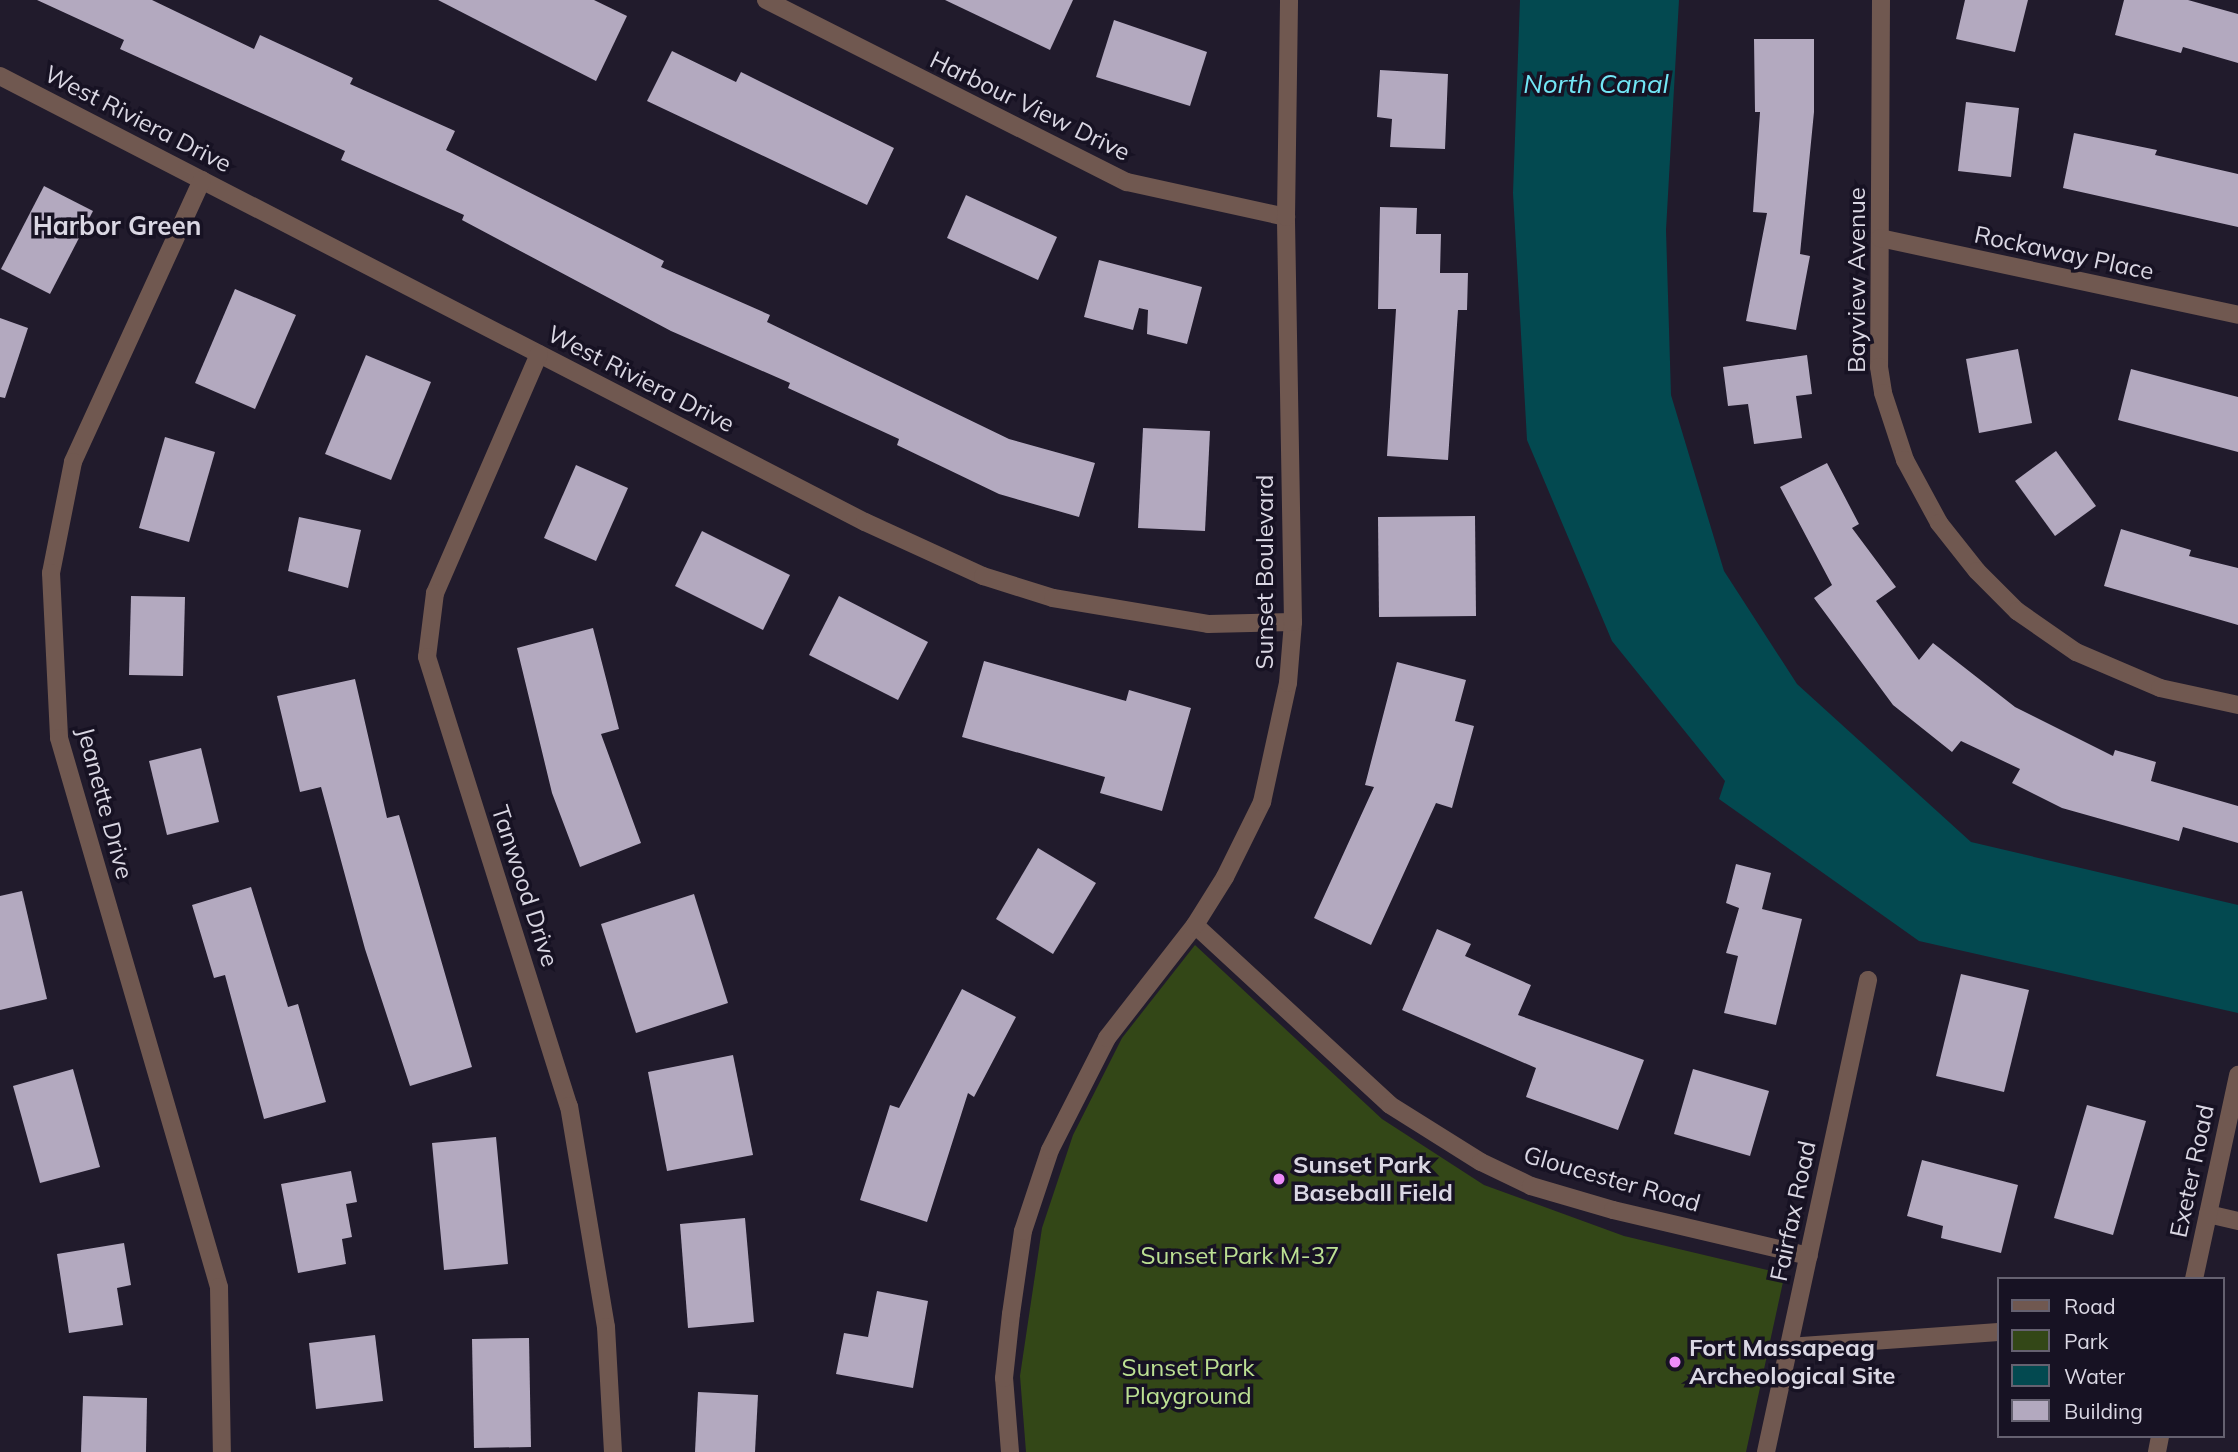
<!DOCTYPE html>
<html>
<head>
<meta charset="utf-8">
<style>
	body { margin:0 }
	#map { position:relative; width:2238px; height:1452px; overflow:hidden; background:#211b2c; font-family:Mulish,sans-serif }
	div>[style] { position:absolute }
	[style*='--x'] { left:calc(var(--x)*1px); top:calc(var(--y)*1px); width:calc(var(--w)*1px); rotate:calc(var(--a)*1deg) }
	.green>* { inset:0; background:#334717 }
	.water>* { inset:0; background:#034950 }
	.building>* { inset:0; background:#b3a9bf }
	.street>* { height:18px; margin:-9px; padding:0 9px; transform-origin:9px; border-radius:9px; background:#705850 }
	.dots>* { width:19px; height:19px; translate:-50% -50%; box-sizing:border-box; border:4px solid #171223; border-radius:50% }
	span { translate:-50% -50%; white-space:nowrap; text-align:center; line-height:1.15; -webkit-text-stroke:7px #171223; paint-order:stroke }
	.street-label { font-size:24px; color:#dad7e3 }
	.poi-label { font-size:24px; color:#dad7e3; font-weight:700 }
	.left { translate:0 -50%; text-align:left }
	.park-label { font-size:24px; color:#bce093 }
	.water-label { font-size:26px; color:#72e7f6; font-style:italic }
	.neighbourhood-label { font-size:26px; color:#dad7e3; font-weight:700 }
	.legend { position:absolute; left:1997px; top:1277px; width:228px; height:161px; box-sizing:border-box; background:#171223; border:2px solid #656170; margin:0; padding:9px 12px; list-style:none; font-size:21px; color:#dad7e3 }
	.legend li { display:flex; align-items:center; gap:14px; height:35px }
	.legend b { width:35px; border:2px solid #656170 }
</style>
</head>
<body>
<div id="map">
	<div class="green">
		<i style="clip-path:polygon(1195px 945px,1382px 1119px,1484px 1185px,1624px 1236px,1780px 1273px,1783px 1282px,1746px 1452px,1026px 1452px,1020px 1376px,1042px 1228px,1073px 1135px,1122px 1038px)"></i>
	</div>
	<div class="water">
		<i style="clip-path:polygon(1520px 0,1679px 0,1666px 230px,1671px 395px,1724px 571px,1797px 684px,1971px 842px,2238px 905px,2238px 1013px,1919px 941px,1719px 799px,1725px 781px,1612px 641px,1527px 440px,1513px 193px)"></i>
	</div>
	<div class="building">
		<i style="clip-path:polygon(37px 0,152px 0,254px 49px,260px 35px,353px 78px,350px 84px,455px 131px,446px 150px,664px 261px,661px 267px,770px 315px,767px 322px,1009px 439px,1095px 463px,1079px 517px,999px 494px,897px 445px,899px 439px,788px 388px,790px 383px,671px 331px,462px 220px,464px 215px,341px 160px,345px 151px,120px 49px,124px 40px)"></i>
		<i style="clip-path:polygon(438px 0,594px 0,627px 16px,596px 81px)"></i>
		<i style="clip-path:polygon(945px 0,1073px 0,1050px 50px)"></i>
		<i style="clip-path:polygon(1965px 0,2028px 0,2015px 52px,1956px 39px)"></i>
		<i style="clip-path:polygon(2124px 0,2188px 0,2238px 14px,2238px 63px,2183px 47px,2181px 53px,2115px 35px)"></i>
		<i style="clip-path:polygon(1114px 20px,1207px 52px,1190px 106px,1096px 77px)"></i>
		<i style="clip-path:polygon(1754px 39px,1814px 39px,1814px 112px,1800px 254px,1810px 256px,1796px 330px,1746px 321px,1767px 213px,1753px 212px,1760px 112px,1755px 112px)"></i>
		<i style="clip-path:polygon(672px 51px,736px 82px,741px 72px,894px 148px,867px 205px,647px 101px)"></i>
		<i style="clip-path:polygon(1380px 70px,1448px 74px,1445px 149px,1390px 147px,1392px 119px,1377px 117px)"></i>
		<i style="clip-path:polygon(1966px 102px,2019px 108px,2011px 177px,1958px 171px)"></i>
		<i style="clip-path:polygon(2074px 133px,2157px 150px,2155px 155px,2238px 174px,2238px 227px,2063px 188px)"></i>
		<i style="clip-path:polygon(44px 186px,93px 211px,50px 294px,1px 269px)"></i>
		<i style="clip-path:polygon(966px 195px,1057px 237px,1038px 280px,947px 238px)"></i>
		<i style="clip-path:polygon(1380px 207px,1417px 208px,1416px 234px,1441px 234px,1440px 273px,1468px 273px,1467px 310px,1458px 310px,1448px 460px,1387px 456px,1396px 309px,1378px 309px)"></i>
		<i style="clip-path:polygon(1099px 260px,1202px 287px,1187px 344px,1147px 334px,1148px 310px,1139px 308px,1133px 330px,1084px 317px)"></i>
		<i style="clip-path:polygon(235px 289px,296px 315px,255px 409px,195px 383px)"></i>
		<i style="clip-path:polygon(0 318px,28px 328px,5px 398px,0 397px)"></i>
		<i style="clip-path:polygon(2018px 349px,2032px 423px,1979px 433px,1966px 359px)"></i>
		<i style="clip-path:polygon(366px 355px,431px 382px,391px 480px,325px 454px)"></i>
		<i style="clip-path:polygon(1807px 355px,1812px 394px,1796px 396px,1802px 438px,1754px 444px,1748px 404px,1728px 406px,1723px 367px)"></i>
		<i style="clip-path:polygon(2131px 369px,2238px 397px,2238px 452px,2118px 420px)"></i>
		<i style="clip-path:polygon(1143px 428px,1210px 431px,1205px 531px,1138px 528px)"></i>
		<i style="clip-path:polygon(165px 437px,215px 452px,189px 542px,139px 528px)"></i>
		<i style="clip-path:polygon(2056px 451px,2096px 506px,2055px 536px,2015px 481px)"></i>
		<i style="clip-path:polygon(1827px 463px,1859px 524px,1852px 528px,1896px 587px,1876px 601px,1919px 660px,1933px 643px,2015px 707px,2113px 756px,2115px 750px,2156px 762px,2151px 781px,2238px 806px,2238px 843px,2183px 827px,2179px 841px,2062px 808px,2012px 783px,2020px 769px,1961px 741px,1952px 752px,1893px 705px,1814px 598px,1832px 585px,1780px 487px)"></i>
		<i style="clip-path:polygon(576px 465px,628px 488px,596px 561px,544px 538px)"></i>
		<i style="clip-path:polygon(1475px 516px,1476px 616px,1379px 617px,1378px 517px)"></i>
		<i style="clip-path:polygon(299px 517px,361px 530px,348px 588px,288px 571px)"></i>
		<i style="clip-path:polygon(2121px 529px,2191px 550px,2189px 556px,2238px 568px,2238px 625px,2104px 586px)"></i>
		<i style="clip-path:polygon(702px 531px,790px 575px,763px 630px,675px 586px)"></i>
		<i style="clip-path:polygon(131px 596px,185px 597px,183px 676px,129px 675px)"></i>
		<i style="clip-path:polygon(839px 596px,928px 642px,898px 700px,809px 655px)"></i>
		<i style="clip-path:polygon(593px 628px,619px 729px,601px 734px,641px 843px,580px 867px,552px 793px,517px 648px)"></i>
		<i style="clip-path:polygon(984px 661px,1126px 701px,1129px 690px,1191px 708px,1162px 811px,1100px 793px,1105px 777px,962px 737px)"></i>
		<i style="clip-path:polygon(1397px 662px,1466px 680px,1455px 721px,1474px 726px,1452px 808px,1436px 803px,1371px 945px,1314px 918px,1374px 787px,1365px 785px)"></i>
		<i style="clip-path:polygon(355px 679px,387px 818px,399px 815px,472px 1067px,410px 1086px,365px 949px,321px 787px,300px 792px,277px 696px)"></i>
		<i style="clip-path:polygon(201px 748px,219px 822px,167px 835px,149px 761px)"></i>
		<i style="clip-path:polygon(1038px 848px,1096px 883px,1053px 954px,996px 919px)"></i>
		<i style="clip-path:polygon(1736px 864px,1771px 873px,1762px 909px,1802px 919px,1776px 1025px,1724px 1013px,1738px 956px,1726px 953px,1739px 908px,1726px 903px)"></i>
		<i style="clip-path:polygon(251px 887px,288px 1007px,298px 1004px,326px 1102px,264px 1119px,225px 975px,214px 978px,192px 905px)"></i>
		<i style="clip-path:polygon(22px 891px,47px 999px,0 1010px,0 896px)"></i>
		<i style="clip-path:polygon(694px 894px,728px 1003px,636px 1033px,601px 924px)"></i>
		<i style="clip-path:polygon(1437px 929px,1471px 944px,1465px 956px,1531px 985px,1518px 1015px,1644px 1060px,1618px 1130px,1526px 1097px,1536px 1068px,1402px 1010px)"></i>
		<i style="clip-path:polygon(1961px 974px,2029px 990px,2004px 1092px,1936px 1076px)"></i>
		<i style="clip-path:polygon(962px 989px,1016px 1017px,974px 1097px,968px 1093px,927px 1222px,860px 1200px,890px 1105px,899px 1108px)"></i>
		<i style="clip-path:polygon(733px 1055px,753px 1155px,667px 1171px,648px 1072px)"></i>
		<i style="clip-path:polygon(73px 1069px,100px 1167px,40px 1183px,13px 1086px)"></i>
		<i style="clip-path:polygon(1693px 1069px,1769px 1091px,1750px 1156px,1674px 1134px)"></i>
		<i style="clip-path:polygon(2087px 1105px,2146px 1121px,2113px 1235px,2054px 1218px)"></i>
		<i style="clip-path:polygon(496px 1137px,508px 1264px,444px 1270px,432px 1143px)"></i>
		<i style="clip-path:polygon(1922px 1160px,2018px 1185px,2001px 1253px,1941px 1238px,1943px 1226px,1907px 1216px)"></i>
		<i style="clip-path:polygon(351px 1171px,357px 1202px,346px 1204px,352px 1237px,342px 1239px,346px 1264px,298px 1273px,281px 1184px)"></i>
		<i style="clip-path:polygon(745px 1218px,754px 1322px,688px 1328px,680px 1224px)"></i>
		<i style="clip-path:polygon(124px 1243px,131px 1285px,117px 1288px,123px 1325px,69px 1333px,57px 1254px)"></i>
		<i style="clip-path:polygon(877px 1291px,928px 1301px,913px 1388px,836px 1374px,844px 1333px,868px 1337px)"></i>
		<i style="clip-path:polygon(375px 1335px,383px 1401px,316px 1409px,309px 1343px)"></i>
		<i style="clip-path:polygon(529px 1338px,531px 1447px,474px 1448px,472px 1339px)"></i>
		<i style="clip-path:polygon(698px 1392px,758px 1395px,755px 1452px,695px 1452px)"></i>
		<i style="clip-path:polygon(83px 1396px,147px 1398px,146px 1452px,81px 1452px)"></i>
	</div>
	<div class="street">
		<i style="--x:766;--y:0;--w:404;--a:26.8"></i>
		<i style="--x:1127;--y:182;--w:163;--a:12.4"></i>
		<i style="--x:1881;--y:0;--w:367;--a:90.3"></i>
		<i style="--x:1879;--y:367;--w:26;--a:81"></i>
		<i style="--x:1883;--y:393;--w:71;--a:71.8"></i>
		<i style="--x:1905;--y:460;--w:72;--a:61.6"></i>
		<i style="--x:1939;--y:523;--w:61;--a:51.6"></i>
		<i style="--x:1977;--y:571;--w:57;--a:45"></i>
		<i style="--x:2017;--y:611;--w:72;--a:34.8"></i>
		<i style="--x:2076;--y:652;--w:91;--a:23.2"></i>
		<i style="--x:2160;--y:688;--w:80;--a:12.3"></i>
		<i style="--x:0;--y:76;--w:973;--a:27.28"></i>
		<i style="--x:865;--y:522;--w:130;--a:24.6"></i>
		<i style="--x:983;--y:576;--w:73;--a:17.4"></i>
		<i style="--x:1053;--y:598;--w:157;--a:9.5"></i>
		<i style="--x:1208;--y:624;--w:85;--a:-1.3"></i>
		<i style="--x:202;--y:180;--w:310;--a:114.6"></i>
		<i style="--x:73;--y:462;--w:113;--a:101.2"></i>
		<i style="--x:51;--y:573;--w:165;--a:87.2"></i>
		<i style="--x:59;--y:738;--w:572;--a:73.75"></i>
		<i style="--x:219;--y:1287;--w:165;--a:89"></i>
		<i style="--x:1880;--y:238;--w:366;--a:12.1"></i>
		<i style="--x:539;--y:354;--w:261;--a:113.5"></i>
		<i style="--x:435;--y:593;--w:64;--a:97.1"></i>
		<i style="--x:427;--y:657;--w:471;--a:72.5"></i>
		<i style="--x:569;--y:1106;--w:224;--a:80.5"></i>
		<i style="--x:606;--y:1327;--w:125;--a:86.8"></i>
		<i style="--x:1195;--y:925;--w:265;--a:42.7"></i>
		<i style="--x:1390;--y:1105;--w:107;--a:32.1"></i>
		<i style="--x:1481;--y:1162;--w:55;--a:25.6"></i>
		<i style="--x:1531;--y:1186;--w:85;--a:16.3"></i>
		<i style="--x:1613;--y:1210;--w:201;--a:13.2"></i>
		<i style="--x:2208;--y:1214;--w:31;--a:13"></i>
		<i style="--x:2194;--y:1279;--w:209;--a:-77.8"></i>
		<i style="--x:1788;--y:1347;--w:211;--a:-4.1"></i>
		<i style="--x:1010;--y:1452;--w:74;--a:-94.6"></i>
		<i style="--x:1004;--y:1378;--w:64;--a:-83.8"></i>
		<i style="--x:1011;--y:1314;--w:84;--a:-81.8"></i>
		<i style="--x:1023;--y:1231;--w:85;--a:-71.6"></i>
		<i style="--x:1050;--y:1150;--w:126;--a:-63"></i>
		<i style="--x:1107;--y:1038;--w:143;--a:-52.1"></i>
		<i style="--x:1195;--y:925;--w:57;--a:-58"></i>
		<i style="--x:1225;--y:877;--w:84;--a:-63.7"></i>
		<i style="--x:1262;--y:802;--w:122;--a:-77.7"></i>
		<i style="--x:1288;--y:683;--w:61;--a:-85.3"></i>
		<i style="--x:1293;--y:622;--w:405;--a:-91"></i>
		<i style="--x:1286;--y:217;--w:217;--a:-89.2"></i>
		<i style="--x:1766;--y:1452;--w:483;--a:-77.8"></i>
		<i style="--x:2157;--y:1452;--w:16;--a:-79"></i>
	</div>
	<div class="dots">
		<i style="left:1279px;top:1179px;background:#ed8cfa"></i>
		<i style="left:1675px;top:1362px;background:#ed8cfa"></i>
	</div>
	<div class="street-label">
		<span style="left:1030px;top:106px;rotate:26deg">Harbour View Drive</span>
		<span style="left:138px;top:119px;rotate:27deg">West Riviera Drive</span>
		<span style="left:2064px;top:253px;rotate:12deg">Rockaway Place</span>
		<span style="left:1857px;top:280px;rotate:-90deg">Bayview Avenue</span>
		<span style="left:641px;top:379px;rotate:27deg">West Riviera Drive</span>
		<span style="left:1265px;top:572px;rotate:-90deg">Sunset Boulevard</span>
		<span style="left:105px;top:803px;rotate:75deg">Jeanette Drive</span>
		<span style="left:525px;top:886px;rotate:72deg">Tanwood Drive</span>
		<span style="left:2192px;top:1171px;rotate:-78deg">Exeter Road</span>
		<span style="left:1612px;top:1179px;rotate:16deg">Gloucester Road</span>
		<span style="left:1793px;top:1211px;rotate:-78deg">Fairfax Road</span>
	</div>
	<div class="poi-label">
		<span class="left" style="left:1293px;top:1179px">Sunset Park<br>Baseball Field</span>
		<span class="left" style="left:1689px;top:1362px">Fort Massapeag<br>Archeological Site</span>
	</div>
	<div class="park-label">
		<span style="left:1240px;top:1256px">Sunset Park M-37</span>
		<span style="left:1188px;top:1382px">Sunset Park<br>Playground</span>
	</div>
	<div class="water-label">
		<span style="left:1596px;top:84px">North Canal</span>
	</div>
	<div class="neighbourhood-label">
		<span style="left:117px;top:226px">Harbor Green</span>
	</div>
	<ul class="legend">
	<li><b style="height:9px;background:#705850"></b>Road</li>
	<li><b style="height:19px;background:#334717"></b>Park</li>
	<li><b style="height:19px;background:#034950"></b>Water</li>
	<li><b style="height:19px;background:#b3a9bf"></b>Building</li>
	</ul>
</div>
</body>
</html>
